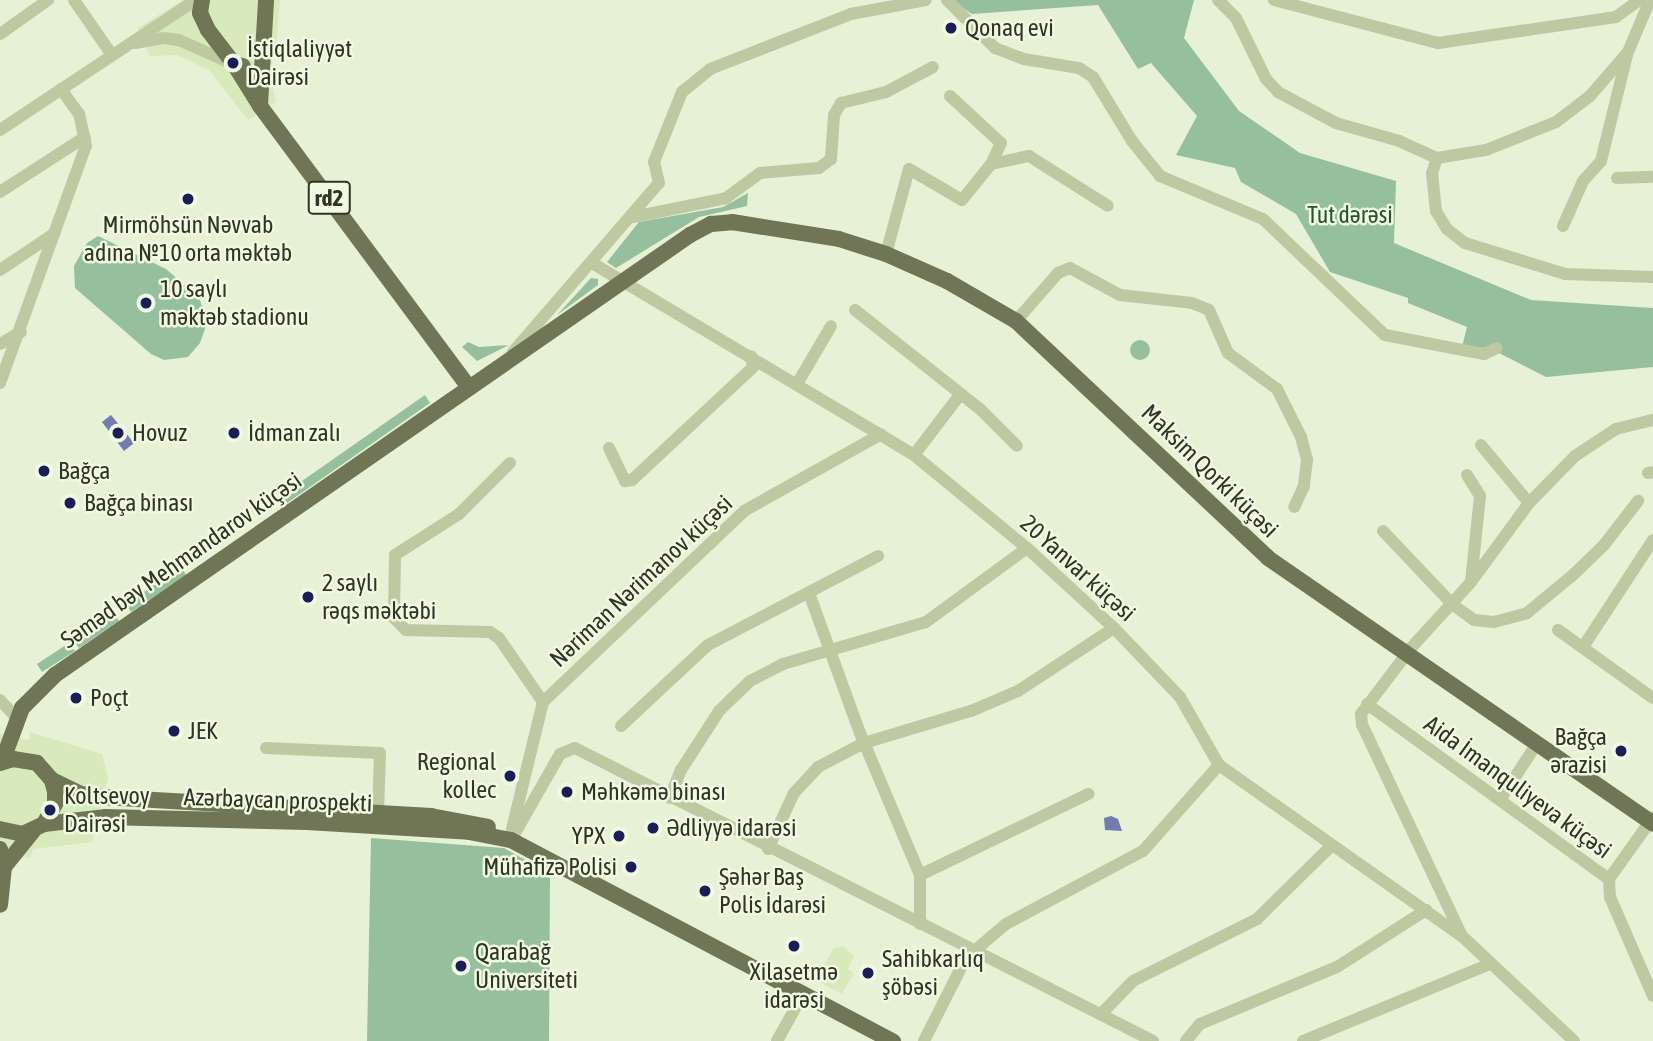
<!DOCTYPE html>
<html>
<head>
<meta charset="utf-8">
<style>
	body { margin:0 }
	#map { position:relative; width:1653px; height:1041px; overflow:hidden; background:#e7f1d6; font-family:"Asap Condensed",sans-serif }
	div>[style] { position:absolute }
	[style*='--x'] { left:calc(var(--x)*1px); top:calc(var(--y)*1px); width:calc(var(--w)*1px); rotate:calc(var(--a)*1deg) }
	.green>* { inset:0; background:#96c09d }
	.round { border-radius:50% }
	.plaza>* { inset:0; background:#d8eabc }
	.water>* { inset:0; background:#747baf }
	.minor>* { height:12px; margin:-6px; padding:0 6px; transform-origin:6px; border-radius:6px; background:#bec9a2 }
	.major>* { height:16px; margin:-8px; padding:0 8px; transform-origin:8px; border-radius:8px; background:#707655 }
	.dots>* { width:19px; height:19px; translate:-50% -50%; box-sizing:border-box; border:4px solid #f0f9e2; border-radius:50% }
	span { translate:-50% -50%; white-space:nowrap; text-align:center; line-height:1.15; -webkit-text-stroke:5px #f0f9e2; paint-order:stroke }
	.shield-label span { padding:2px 5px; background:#f0f9e2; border:2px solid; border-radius:5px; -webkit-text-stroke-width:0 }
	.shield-label { font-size:23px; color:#313324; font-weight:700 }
	.poi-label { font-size:24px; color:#313324 }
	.left { translate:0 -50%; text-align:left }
	.right { translate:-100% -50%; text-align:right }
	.park-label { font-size:24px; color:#285230 }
	.street-label { font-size:24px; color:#313324 }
</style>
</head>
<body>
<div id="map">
	<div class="green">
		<i style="clip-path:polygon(951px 0,1194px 0,1184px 38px,1239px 111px,1300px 153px,1396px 181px,1394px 243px,1531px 300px,1653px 308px,1653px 367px,1546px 377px,1489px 348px,1462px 347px,1467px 327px,1408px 303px,1408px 298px,1330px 272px,1296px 214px,1241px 182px,1235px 168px,1176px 155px,1197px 116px,1151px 63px,1138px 69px,1098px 5px,972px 14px)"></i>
		<i style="clip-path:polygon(748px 193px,747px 206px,699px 217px,616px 268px,607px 262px,639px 222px,723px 207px)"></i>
		<i style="clip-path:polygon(98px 236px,166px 269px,199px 297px,207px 323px,200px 343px,188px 357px,164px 360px,151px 354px,75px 288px,74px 266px,87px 243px)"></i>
		<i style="clip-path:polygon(591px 278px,598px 279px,598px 285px,557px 315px)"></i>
		<i class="round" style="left:1130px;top:340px;width:20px;height:20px"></i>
		<i style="clip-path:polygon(468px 342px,479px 347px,509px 345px,477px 361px,462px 347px)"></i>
		<i style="clip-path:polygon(425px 395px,430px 403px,287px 503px,282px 495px)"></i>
		<i style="clip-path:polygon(181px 567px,186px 575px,131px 612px,126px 604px)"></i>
		<i style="clip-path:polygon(114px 613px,119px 621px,79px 648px,73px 640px)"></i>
		<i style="clip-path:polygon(69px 643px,75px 651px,42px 672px,37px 664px)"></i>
		<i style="clip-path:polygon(371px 838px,504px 848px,550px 874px,549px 1041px,367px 1041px)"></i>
	</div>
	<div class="plaza">
		<i style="clip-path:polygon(183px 0,280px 0,276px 51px,269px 70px,276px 102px,248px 120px,209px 70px,177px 55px,150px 56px,138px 28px)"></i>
		<i style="clip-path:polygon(30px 732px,102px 754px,108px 778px,92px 842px,33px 849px,30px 858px,0 854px,0 734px,29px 740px)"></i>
		<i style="clip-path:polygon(843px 946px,854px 956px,848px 969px,854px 973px,842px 994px,815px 980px,834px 948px)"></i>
	</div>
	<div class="water">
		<i style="clip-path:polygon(111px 415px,134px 443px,124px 451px,102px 422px)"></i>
		<i style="clip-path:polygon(1111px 816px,1118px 819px,1122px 831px,1105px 830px,1104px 818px)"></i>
	</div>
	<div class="minor">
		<i style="--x:74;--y:0;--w:67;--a:55.4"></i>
		<i style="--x:947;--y:0;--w:68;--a:45"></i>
		<i style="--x:995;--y:48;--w:31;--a:21"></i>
		<i style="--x:1024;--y:59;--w:56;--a:9.3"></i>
		<i style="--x:1079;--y:68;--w:17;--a:33"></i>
		<i style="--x:1093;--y:77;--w:75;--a:58.6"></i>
		<i style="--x:1132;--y:141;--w:45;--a:51.3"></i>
		<i style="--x:1160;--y:176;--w:112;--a:22.7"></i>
		<i style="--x:1263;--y:219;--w:168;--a:43.6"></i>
		<i style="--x:1385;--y:335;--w:101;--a:10.9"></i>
		<i style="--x:1484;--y:354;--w:14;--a:-25"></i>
		<i style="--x:1218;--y:0;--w:25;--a:45"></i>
		<i style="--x:1236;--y:18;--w:68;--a:63.8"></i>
		<i style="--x:1266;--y:79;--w:18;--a:47"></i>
		<i style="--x:1278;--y:92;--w:66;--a:28.1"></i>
		<i style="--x:1336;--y:123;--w:66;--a:15.9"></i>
		<i style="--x:1399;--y:141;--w:42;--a:24.1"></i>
		<i style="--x:1437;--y:158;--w:50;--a:-9.3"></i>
		<i style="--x:1486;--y:150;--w:75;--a:-21.8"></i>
		<i style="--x:1556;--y:122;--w:43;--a:-37.4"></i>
		<i style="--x:1590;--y:96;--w:58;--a:-49.2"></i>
		<i style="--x:1628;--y:52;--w:56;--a:-67.1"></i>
		<i style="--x:1274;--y:0;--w:170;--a:14.7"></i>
		<i style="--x:1438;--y:43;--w:180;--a:-8.3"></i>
		<i style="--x:1616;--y:17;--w:29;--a:-36"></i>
		<i style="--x:0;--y:34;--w:59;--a:-35.3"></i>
		<i style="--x:135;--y:43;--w:28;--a:-10"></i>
		<i style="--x:163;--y:38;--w:16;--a:7"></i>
		<i style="--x:179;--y:40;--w:59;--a:24"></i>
		<i style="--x:950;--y:96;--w:69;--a:42.7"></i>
		<i style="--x:1001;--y:143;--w:23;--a:115"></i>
		<i style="--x:0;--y:130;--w:235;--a:-33.6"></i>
		<i style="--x:1437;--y:158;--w:16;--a:108"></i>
		<i style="--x:1432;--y:173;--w:38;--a:84"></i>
		<i style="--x:1436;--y:211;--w:21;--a:59"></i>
		<i style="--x:1447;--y:229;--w:23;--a:38"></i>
		<i style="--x:1465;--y:243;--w:105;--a:17.2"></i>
		<i style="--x:1565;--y:274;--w:88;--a:2"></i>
		<i style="--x:1617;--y:178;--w:36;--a:-2"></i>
		<i style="--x:0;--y:192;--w:101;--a:-32.9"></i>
		<i style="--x:633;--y:217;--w:95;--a:-11.5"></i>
		<i style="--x:726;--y:198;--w:42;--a:-36.3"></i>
		<i style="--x:760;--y:173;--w:59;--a:-4.8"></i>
		<i style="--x:819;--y:168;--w:15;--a:-37"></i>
		<i style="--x:831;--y:159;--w:44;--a:-86.1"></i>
		<i style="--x:834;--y:115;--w:14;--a:-60"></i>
		<i style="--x:841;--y:103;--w:46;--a:-13.7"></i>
		<i style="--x:886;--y:92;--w:53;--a:-28"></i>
		<i style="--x:1563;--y:226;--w:49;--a:-66"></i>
		<i style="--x:1583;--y:181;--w:27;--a:-48"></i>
		<i style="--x:1601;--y:161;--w:109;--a:-76.2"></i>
		<i style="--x:886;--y:254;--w:88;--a:-74.9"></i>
		<i style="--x:909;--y:169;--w:61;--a:30.3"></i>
		<i style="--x:962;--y:200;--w:46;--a:-51.1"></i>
		<i style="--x:991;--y:164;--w:39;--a:-12"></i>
		<i style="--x:1029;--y:156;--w:93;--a:32.3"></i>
		<i style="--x:592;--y:263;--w:375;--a:30.8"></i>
		<i style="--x:914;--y:455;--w:146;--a:39.5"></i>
		<i style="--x:1027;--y:548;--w:118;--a:42.6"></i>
		<i style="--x:1114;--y:628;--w:95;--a:46.3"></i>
		<i style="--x:1180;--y:697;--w:78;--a:60.2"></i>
		<i style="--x:1219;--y:765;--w:299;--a:35.2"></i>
		<i style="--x:1463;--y:937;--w:152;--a:43.1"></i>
		<i style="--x:0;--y:270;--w:66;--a:-33.9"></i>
		<i style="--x:855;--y:310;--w:159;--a:38.4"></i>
		<i style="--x:980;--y:409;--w:52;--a:45"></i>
		<i style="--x:1016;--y:321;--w:64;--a:-48.8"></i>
		<i style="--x:1058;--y:273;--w:13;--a:-23"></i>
		<i style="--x:1070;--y:268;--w:57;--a:28.4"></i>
		<i style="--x:1120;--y:295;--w:72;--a:6.3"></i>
		<i style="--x:1192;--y:303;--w:18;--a:22"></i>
		<i style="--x:1209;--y:310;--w:47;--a:66.2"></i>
		<i style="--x:1228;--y:353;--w:61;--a:36.3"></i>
		<i style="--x:1277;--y:389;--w:54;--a:63.4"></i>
		<i style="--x:1301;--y:437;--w:24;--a:75"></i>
		<i style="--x:1307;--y:460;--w:26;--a:97"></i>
		<i style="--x:1304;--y:486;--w:23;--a:115"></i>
		<i style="--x:0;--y:344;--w:24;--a:-30"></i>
		<i style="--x:513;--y:352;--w:223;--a:-49.2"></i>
		<i style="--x:659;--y:183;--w:22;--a:-103"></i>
		<i style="--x:654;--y:162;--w:75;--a:-68.2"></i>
		<i style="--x:682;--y:92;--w:36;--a:-39"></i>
		<i style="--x:710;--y:69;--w:151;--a:-21.3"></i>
		<i style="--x:851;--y:14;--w:76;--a:-10.6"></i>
		<i style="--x:0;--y:383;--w:252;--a:-70.1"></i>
		<i style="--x:86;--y:146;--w:33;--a:-102"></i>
		<i style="--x:79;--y:114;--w:31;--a:-126"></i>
		<i style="--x:797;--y:384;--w:67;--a:-59.6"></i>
		<i style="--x:1481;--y:445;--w:75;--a:50.4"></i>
		<i style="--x:609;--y:448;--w:37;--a:64"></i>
		<i style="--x:625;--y:481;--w:7;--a:-8"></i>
		<i style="--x:632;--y:480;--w:166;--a:-43"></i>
		<i style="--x:753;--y:367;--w:11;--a:-100"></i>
		<i style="--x:914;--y:455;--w:74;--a:-52.7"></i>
		<i style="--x:510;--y:463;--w:72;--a:135"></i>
		<i style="--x:459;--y:514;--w:76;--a:147.4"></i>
		<i style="--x:395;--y:555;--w:63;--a:90.9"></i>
		<i style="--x:394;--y:618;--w:17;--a:45"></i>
		<i style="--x:406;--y:630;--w:84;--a:1.4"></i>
		<i style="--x:490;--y:632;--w:11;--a:34"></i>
		<i style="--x:499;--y:638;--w:78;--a:55.5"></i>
		<i style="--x:1648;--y:473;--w:5;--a:-11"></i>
		<i style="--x:1467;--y:475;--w:25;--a:58"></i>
		<i style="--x:1480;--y:496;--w:86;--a:96"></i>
		<i style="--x:1383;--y:531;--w:100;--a:46.6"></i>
		<i style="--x:1452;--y:604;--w:27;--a:36"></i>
		<i style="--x:1474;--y:620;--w:20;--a:6"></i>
		<i style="--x:1494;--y:622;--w:34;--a:-15"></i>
		<i style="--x:1527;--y:613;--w:61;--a:-39.7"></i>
		<i style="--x:1574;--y:574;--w:42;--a:-44"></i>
		<i style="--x:1604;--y:545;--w:56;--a:-52.3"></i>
		<i style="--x:809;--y:593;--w:149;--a:70"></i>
		<i style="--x:860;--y:733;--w:154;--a:67.1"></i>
		<i style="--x:1558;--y:630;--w:117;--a:35.6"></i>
		<i style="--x:1583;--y:647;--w:128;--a:-56.8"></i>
		<i style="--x:0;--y:700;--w:26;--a:47"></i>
		<i style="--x:1367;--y:704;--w:299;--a:35.9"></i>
		<i style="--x:1609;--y:879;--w:18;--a:87"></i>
		<i style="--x:1610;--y:897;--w:108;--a:66.5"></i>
		<i style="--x:621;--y:726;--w:119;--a:-43"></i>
		<i style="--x:708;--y:645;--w:192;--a:-27.6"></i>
		<i style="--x:266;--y:748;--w:114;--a:2.5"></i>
		<i style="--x:380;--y:753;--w:59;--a:91.9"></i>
		<i style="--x:670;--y:798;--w:30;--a:-69"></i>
		<i style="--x:681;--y:770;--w:70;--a:-57.2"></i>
		<i style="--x:719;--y:711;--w:43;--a:-44.1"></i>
		<i style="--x:750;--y:681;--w:37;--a:-27"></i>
		<i style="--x:783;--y:664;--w:149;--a:-16.4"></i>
		<i style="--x:926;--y:622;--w:125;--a:-36.2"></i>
		<i style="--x:1500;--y:800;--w:66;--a:-56.8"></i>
		<i style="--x:512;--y:829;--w:131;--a:-76.3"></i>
		<i style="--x:543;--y:702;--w:277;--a:-43.5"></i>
		<i style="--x:744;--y:511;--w:157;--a:-29.3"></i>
		<i style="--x:511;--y:840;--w:99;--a:-60.3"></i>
		<i style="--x:560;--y:754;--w:16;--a:-22"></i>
		<i style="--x:575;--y:748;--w:648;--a:26.88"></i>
		<i style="--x:768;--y:849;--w:62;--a:-65.1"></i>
		<i style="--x:794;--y:793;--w:35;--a:-47"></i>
		<i style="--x:818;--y:767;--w:52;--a:-27.6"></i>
		<i style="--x:864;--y:743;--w:112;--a:-16.7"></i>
		<i style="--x:971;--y:711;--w:51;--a:-23.1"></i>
		<i style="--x:1018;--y:691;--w:115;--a:-33.3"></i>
		<i style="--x:1609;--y:879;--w:76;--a:-54.6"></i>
		<i style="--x:920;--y:924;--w:49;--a:-90"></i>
		<i style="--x:920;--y:875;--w:187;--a:-25.7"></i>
		<i style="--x:1461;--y:934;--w:231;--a:-115.3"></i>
		<i style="--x:1362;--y:725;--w:11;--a:-95"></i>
		<i style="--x:1361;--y:714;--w:83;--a:-52.9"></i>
		<i style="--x:1411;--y:648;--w:89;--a:-47.7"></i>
		<i style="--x:1471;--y:582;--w:98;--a:-53.7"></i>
		<i style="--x:1529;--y:503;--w:66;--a:-45.6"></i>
		<i style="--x:1575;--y:456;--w:49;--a:-33.4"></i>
		<i style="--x:1616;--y:429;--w:38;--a:-14"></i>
		<i style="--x:1101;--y:1014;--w:46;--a:-45.9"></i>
		<i style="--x:1133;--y:981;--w:139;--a:-26.6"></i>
		<i style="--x:1257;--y:919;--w:103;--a:-44.6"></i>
		<i style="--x:777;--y:1041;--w:54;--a:-61"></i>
		<i style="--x:924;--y:1041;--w:93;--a:-63.2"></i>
		<i style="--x:966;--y:958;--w:52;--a:-40.4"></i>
		<i style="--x:1006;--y:924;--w:155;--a:-28.1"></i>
		<i style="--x:1143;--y:851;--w:115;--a:-48.5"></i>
		<i style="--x:1186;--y:1041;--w:22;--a:-51"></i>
		<i style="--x:1200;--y:1024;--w:148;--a:-22.6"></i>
		<i style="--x:1337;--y:967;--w:106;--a:-32.6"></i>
		<i style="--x:1303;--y:1041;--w:202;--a:-22.4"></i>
	</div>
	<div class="major">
		<i style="--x:202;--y:0;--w:13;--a:99"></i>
		<i style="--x:200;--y:13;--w:19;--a:65"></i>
		<i style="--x:208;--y:30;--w:43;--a:52.6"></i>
		<i style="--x:234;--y:64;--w:9;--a:13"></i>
		<i style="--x:234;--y:64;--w:49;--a:58.2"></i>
		<i style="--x:260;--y:106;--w:350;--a:53.4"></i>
		<i style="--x:260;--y:105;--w:105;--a:-86.7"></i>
		<i style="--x:2;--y:762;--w:58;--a:-69.7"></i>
		<i style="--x:22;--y:708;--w:47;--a:-45"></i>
		<i style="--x:55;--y:675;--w:773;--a:-34.72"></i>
		<i style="--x:690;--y:235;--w:24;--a:-28"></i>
		<i style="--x:711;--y:224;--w:21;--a:-5"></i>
		<i style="--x:732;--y:222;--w:108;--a:9"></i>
		<i style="--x:839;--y:239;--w:49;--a:17.7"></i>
		<i style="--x:886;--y:254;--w:67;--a:23.9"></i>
		<i style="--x:947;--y:281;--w:80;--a:30.1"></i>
		<i style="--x:1016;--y:321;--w:346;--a:43.2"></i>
		<i style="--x:1268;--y:558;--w:468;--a:34.6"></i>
		<i style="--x:0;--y:763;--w:14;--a:-17"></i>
		<i style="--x:13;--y:759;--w:24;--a:9"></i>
		<i style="--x:37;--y:763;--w:23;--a:49"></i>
		<i style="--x:52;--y:780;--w:12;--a:76"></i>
		<i style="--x:55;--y:792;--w:12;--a:90"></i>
		<i style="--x:55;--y:804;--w:23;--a:119"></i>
		<i style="--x:44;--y:824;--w:23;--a:155"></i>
		<i style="--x:23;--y:834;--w:24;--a:-168"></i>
		<i style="--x:52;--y:780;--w:32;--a:26"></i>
		<i style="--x:81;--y:794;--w:21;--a:8"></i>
		<i style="--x:102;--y:797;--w:330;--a:3.3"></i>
		<i style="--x:431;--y:816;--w:58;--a:10.9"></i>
		<i style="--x:44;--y:824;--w:61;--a:-6.5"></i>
		<i style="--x:105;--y:817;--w:202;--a:1.4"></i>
		<i style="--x:307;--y:822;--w:162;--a:3.5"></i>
		<i style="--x:469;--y:832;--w:43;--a:10.8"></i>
		<i style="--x:511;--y:840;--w:432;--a:27.8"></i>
		<i style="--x:0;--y:849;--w:18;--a:77"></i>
		<i style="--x:4;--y:867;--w:38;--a:96"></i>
		<i style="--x:4;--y:867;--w:46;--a:-51.1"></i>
	</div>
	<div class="dots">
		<i style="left:951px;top:28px;background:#191f56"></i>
		<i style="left:233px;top:63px;background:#191f56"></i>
		<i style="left:188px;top:199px;background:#191f56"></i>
		<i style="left:146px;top:303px;background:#191f56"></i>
		<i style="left:118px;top:433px;background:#191f56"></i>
		<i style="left:234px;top:433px;background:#191f56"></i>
		<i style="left:44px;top:471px;background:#191f56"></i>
		<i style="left:70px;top:503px;background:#191f56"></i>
		<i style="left:308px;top:597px;background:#191f56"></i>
		<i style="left:76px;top:698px;background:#191f56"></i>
		<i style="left:174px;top:731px;background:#191f56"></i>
		<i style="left:1621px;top:751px;background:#191f56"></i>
		<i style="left:510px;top:776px;background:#191f56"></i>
		<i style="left:567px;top:792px;background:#191f56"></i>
		<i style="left:50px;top:810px;background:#191f56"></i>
		<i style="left:653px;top:828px;background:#191f56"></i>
		<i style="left:619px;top:836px;background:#191f56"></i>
		<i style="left:631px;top:867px;background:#191f56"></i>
		<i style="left:705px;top:891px;background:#191f56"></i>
		<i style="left:794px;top:946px;background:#191f56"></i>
		<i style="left:461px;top:966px;background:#191f56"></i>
		<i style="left:868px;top:973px;background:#191f56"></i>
	</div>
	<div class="shield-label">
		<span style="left:329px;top:198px">rd2</span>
	</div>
	<div class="poi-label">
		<span class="left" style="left:965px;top:28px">Qonaq evi</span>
		<span class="left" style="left:247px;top:63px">İstiqlaliyyət<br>Dairəsi</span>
		<span style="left:188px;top:239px">Mirmöhsün Nəvvab<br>adına №10 orta məktəb</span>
		<span class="left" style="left:160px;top:303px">10 saylı<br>məktəb stadionu</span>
		<span class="left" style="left:132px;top:433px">Hovuz</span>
		<span class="left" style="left:248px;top:433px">İdman zalı</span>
		<span class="left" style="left:58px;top:471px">Bağça</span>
		<span class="left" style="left:84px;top:503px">Bağça binası</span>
		<span class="left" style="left:322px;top:597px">2 saylı<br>rəqs məktəbi</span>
		<span class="left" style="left:90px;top:698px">Poçt</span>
		<span class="left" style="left:188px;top:731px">JEK</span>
		<span class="right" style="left:1607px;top:751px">Bağça<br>ərazisi</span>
		<span class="right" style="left:496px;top:776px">Regional<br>kollec</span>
		<span class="left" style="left:581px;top:792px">Məhkəmə binası</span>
		<span class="left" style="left:64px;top:810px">Koltsevoy<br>Dairəsi</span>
		<span class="left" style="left:667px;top:828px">Ədliyyə idarəsi</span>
		<span class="right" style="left:605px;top:836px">YPX</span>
		<span class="right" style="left:617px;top:867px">Mühafizə Polisi</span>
		<span class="left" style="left:719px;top:891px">Şəhər Baş<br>Polis İdarəsi</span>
		<span class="left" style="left:475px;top:966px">Qarabağ<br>Universiteti</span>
		<span class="left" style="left:882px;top:973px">Sahibkarlıq<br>şöbəsi</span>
		<span style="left:794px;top:986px">Xilasetmə<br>idarəsi</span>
	</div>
	<div class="park-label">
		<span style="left:1350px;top:215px">Tut dərəsi</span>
	</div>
	<div class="street-label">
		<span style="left:1210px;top:471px;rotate:44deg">Maksim Qorki küçəsi</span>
		<span style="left:181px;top:560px;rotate:-35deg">Səməd bəy Mehmandarov küçəsi</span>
		<span style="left:1078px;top:568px;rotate:42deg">20 Yanvar küçəsi</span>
		<span style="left:641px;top:581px;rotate:-43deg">Nəriman Nərimanov küçəsi</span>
		<span style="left:1518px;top:787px;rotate:36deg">Aida İmanquliyeva küçəsi</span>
		<span style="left:278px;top:800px;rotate:2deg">Azərbaycan prospekti</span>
	</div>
</div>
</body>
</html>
